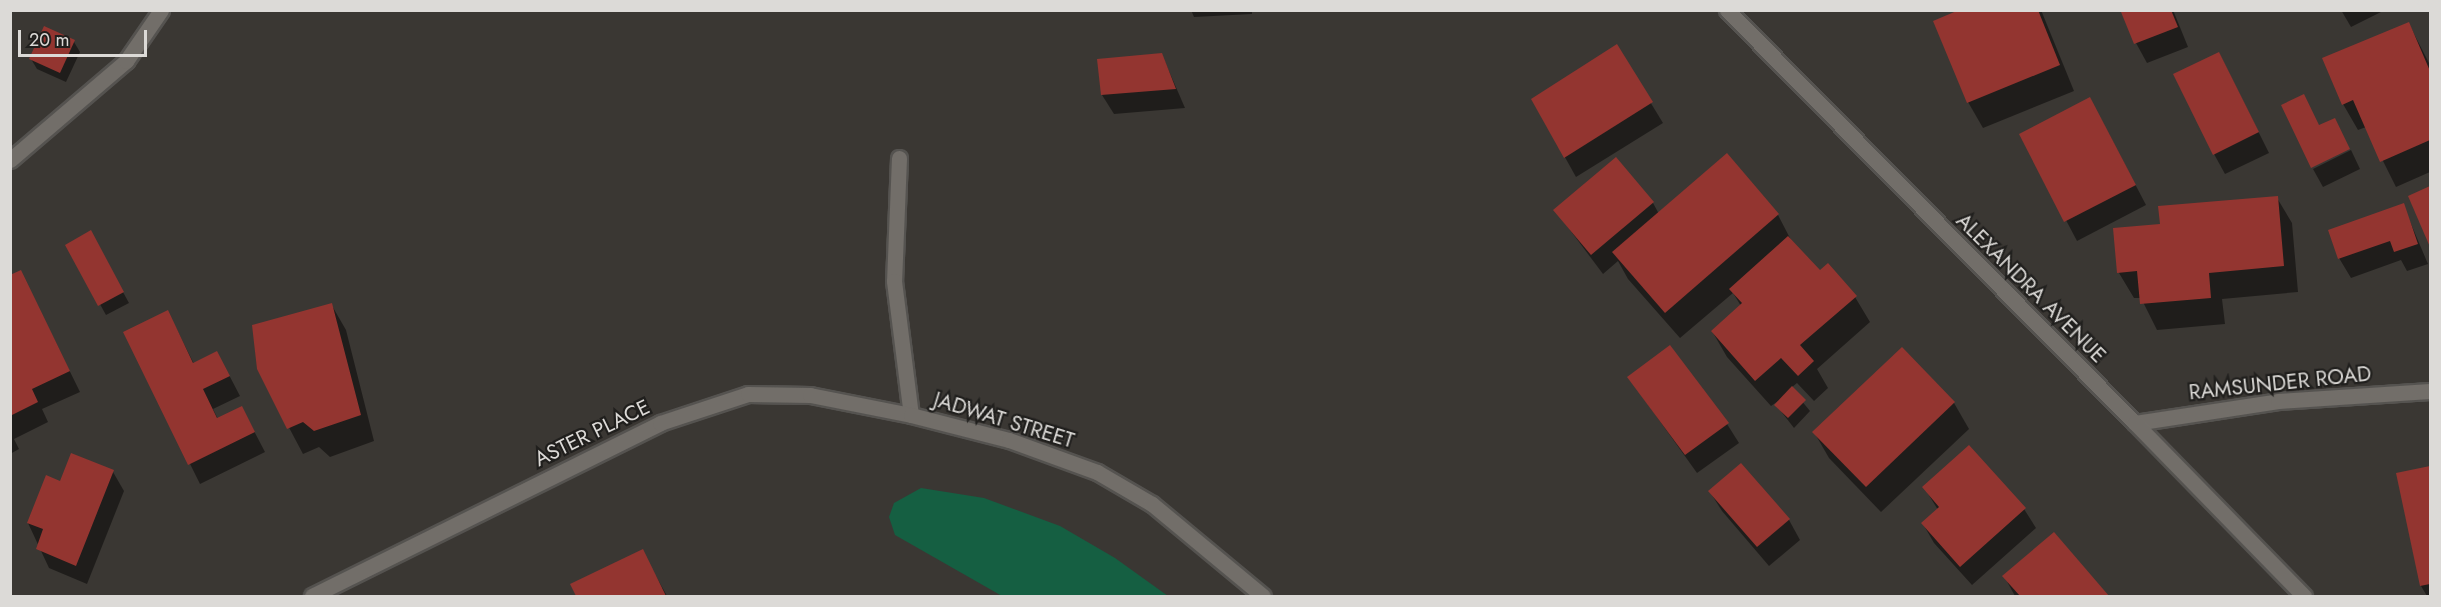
<!DOCTYPE html>
<html>
<head>
<meta charset="utf-8">
<style>
	body { margin:0 }
	#map { position:relative; width:2441px; height:607px; overflow:hidden; background:#3a3733; font-family:Jost,sans-serif }
	div>[style] { position:absolute }
	[style*='--x'] { left:calc(var(--x)*1px); top:calc(var(--y)*1px); width:calc(var(--w)*1px); rotate:calc(var(--a)*1deg) }
	.green>* { inset:0; background:#155f42 }
	.shadow>* { inset:0; background:#0007 }
	.building>* { inset:0; background:#933530 }
	.roads { filter:drop-shadow(2px 0 #555350) drop-shadow(-2px 0 #555350) drop-shadow(0 2px #555350) drop-shadow(0 -2px #555350) }
	.lane>* { height:15px; margin:-7.5px; padding:0 7.5px; transform-origin:7.5px; border-radius:7.5px; background:#726e69 }
	.street>* { height:15px; margin:-7.5px; padding:0 7.5px; transform-origin:7.5px; border-radius:7.5px; background:#726e69 }
	.secondary>* { height:15px; margin:-7.5px; padding:0 7.5px; transform-origin:7.5px; border-radius:7.5px; background:#726e69 }
	span { translate:-50% -50%; white-space:nowrap; text-align:center; line-height:1.15; -webkit-text-stroke:4.5px #201f1d; paint-order:stroke }
	.street-label { font-size:21px; color:#dcdad7 }
	.frame { position:absolute; inset:0; border:12px solid #dcdad7; pointer-events:none }
	.scale { position:absolute; left:18px; top:30px; width:129px; height:27px; box-sizing:border-box; border:3px solid #dcdad7; border-top:0; padding-left:8px; font-size:18px; line-height:21px; white-space:nowrap; color:#dcdad7; -webkit-text-stroke:4px #201f1d; paint-order:stroke }
</style>
</head>
<body>
<div id="map">
	<div class="green">
		<i style="clip-path:polygon(921px 488px,984px 498px,1060px 526px,1115px 558px,1168px 596px,1002px 596px,895px 535px,889px 517px,894px 503px)"></i>
	</div>
	<div class="shadow">
		<i style="clip-path:polygon(1191px 10px,1252px 10px,1252px 14px,1194px 17px)"></i>
		<i style="clip-path:polygon(1963px 10px,2041px 10px,2074px 91px,1983px 128px,1968px 102px)"></i>
		<i style="clip-path:polygon(2130px 10px,2173px 10px,2188px 47px,2147px 63px,2136px 43px)"></i>
		<i style="clip-path:polygon(2341px 10px,2385px 10px,2351px 27px)"></i>
		<i style="clip-path:polygon(2409px 24px,2430px 65px,2430px 172px,2396px 187px,2366px 127px,2358px 130px,2343px 104px,2324px 59px)"></i>
		<i style="clip-path:polygon(74px 42px,80px 52px,66px 82px,37px 69px,31px 59px)"></i>
		<i style="clip-path:polygon(1616px 46px,1663px 123px,1576px 177px,1533px 100px)"></i>
		<i style="clip-path:polygon(2219px 53px,2269px 153px,2225px 174px,2214px 154px)"></i>
		<i style="clip-path:polygon(1162px 55px,1185px 108px,1114px 114px,1102px 95px)"></i>
		<i style="clip-path:polygon(2101px 119px,2146px 205px,2077px 241px,2021px 135px)"></i>
		<i style="clip-path:polygon(2351px 150px,2360px 169px,2323px 187px,2313px 169px)"></i>
		<i style="clip-path:polygon(1727px 155px,1778px 215px,1792px 242px,1819px 272px,1855px 297px,1870px 322px,1817px 369px,1828px 388px,1814px 401px,1797px 383px,1791px 388px,1810px 411px,1794px 428px,1776px 405px,1781px 399px,1771px 406px,1727px 357px,1712px 331px,1741px 306px,1733px 293px,1680px 338px,1628px 279px,1618px 261px,1603px 274px,1555px 210px,1653px 203px,1659px 214px)"></i>
		<i style="clip-path:polygon(2430px 188px,2430px 243px,2410px 197px)"></i>
		<i style="clip-path:polygon(2277px 198px,2292px 223px,2298px 292px,2222px 299px,2225px 324px,2157px 330px,2141px 298px,2134px 298px,2119px 273px,2161px 226px)"></i>
		<i style="clip-path:polygon(2403px 205px,2428px 264px,2407px 271px,2401px 260px,2351px 278px,2339px 258px)"></i>
		<i style="clip-path:polygon(90px 232px,129px 303px,106px 315px,67px 245px)"></i>
		<i style="clip-path:polygon(21px 272px,80px 392px,42px 409px,48px 422px,14px 439px,19px 449px,10px 454px,10px 277px)"></i>
		<i style="clip-path:polygon(331px 304px,346px 330px,374px 441px,330px 457px,319px 447px,303px 454px,258px 369px)"></i>
		<i style="clip-path:polygon(168px 312px,194px 364px,228px 373px,240px 396px,213px 409px,218px 419px,242px 408px,265px 452px,200px 484px,125px 333px)"></i>
		<i style="clip-path:polygon(1902px 349px,1954px 403px,1969px 429px,1881px 512px,1829px 458px,1814px 432px)"></i>
		<i style="clip-path:polygon(1629px 378px,1727px 424px,1739px 443px,1697px 473px)"></i>
		<i style="clip-path:polygon(1741px 465px,1789px 520px,1800px 540px,1769px 566px,1722px 511px,1710px 492px)"></i>
		<i style="clip-path:polygon(2430px 468px,2430px 596px,2427px 596px,2421px 586px,2398px 475px)"></i>
		<i style="clip-path:polygon(113px 472px,124px 491px,87px 584px,49px 568px,28px 523px,61px 483px)"></i>
		<i style="clip-path:polygon(1924px 487px,2024px 509px,2036px 528px,1972px 585px,1934px 543px,1923px 524px,1938px 510px)"></i>
		<i style="clip-path:polygon(2054px 534px,2107px 596px,2015px 596px,2004px 576px)"></i>
		<i style="clip-path:polygon(642px 551px,667px 596px,578px 596px,572px 584px)"></i>
	</div>
	<div class="building">
		<i style="clip-path:polygon(1959px 10px,2038px 10px,2060px 65px,1967px 103px,1933px 21px)"></i>
		<i style="clip-path:polygon(2126px 10px,2171px 10px,2178px 27px,2134px 44px,2121px 12px)"></i>
		<i style="clip-path:polygon(2409px 22px,2430px 71px,2430px 140px,2380px 162px,2353px 100px,2342px 105px,2322px 58px)"></i>
		<i style="clip-path:polygon(44px 26px,75px 40px,60px 73px,29px 59px)"></i>
		<i style="clip-path:polygon(1617px 44px,1653px 102px,1564px 158px,1531px 99px)"></i>
		<i style="clip-path:polygon(2219px 52px,2259px 132px,2213px 155px,2173px 74px)"></i>
		<i style="clip-path:polygon(1162px 53px,1176px 89px,1101px 95px,1097px 59px)"></i>
		<i style="clip-path:polygon(2304px 94px,2319px 125px,2335px 118px,2350px 149px,2311px 168px,2281px 105px)"></i>
		<i style="clip-path:polygon(2090px 97px,2136px 185px,2064px 222px,2019px 134px)"></i>
		<i style="clip-path:polygon(1727px 153px,1779px 214px,1665px 313px,1612px 252px)"></i>
		<i style="clip-path:polygon(1616px 157px,1654px 202px,1591px 255px,1553px 210px)"></i>
		<i style="clip-path:polygon(2430px 186px,2430px 247px,2408px 196px)"></i>
		<i style="clip-path:polygon(2278px 196px,2284px 266px,2209px 273px,2211px 298px,2140px 304px,2137px 271px,2117px 273px,2113px 228px,2160px 224px,2158px 206px)"></i>
		<i style="clip-path:polygon(2404px 203px,2418px 244px,2394px 252px,2390px 241px,2338px 259px,2328px 230px)"></i>
		<i style="clip-path:polygon(91px 230px,124px 292px,98px 306px,65px 245px)"></i>
		<i style="clip-path:polygon(1788px 236px,1820px 270px,1828px 263px,1857px 296px,1800px 345px,1814px 361px,1798px 376px,1781px 358px,1755px 381px,1711px 331px,1742px 303px,1729px 289px)"></i>
		<i style="clip-path:polygon(21px 270px,70px 371px,32px 389px,38px 402px,10px 416px,10px 275px)"></i>
		<i style="clip-path:polygon(332px 303px,361px 415px,314px 431px,303px 422px,287px 429px,257px 369px,252px 325px)"></i>
		<i style="clip-path:polygon(168px 310px,193px 363px,217px 351px,230px 376px,203px 389px,217px 418px,242px 406px,255px 432px,188px 465px,123px 332px)"></i>
		<i style="clip-path:polygon(1670px 345px,1729px 423px,1685px 455px,1627px 377px)"></i>
		<i style="clip-path:polygon(1902px 347px,1955px 402px,1866px 487px,1812px 432px)"></i>
		<i style="clip-path:polygon(1792px 386px,1806px 400px,1788px 418px,1774px 405px)"></i>
		<i style="clip-path:polygon(1969px 445px,2026px 508px,1960px 567px,1921px 523px,1939px 507px,1922px 487px)"></i>
		<i style="clip-path:polygon(71px 453px,114px 470px,76px 566px,36px 549px,43px 529px,27px 523px,46px 475px,60px 481px)"></i>
		<i style="clip-path:polygon(1741px 463px,1790px 519px,1757px 547px,1708px 491px)"></i>
		<i style="clip-path:polygon(2430px 466px,2430px 584px,2420px 586px,2396px 473px)"></i>
		<i style="clip-path:polygon(2054px 532px,2109px 596px,2020px 596px,2002px 576px)"></i>
		<i style="clip-path:polygon(643px 549px,666px 596px,576px 596px,570px 584px)"></i>
	</div>
	<div class="roads">
		<div class="lane">
			<i style="--x:899;--y:158;--w:123;--a:92.3"></i>
			<i style="--x:894;--y:281;--w:135;--a:82.8"></i>
		</div>
		<div class="street">
			<i style="--x:1727;--y:10;--w:581;--a:45.35"></i>
			<i style="--x:10;--y:160;--w:153;--a:-40.5"></i>
			<i style="--x:126;--y:61;--w:62;--a:-55.5"></i>
		</div>
		<div class="secondary">
			<i style="--x:2135;--y:423;--w:145;--a:-8.7"></i>
			<i style="--x:2278;--y:401;--w:152;--a:-3.8"></i>
			<i style="--x:2135;--y:423;--w:242;--a:45.7"></i>
			<i style="--x:312;--y:596;--w:389;--a:-26.4"></i>
			<i style="--x:660;--y:423;--w:93;--a:-18.2"></i>
			<i style="--x:748;--y:394;--w:62;--a:0.9"></i>
			<i style="--x:810;--y:395;--w:103;--a:11.2"></i>
			<i style="--x:911;--y:415;--w:101;--a:14.3"></i>
			<i style="--x:1009;--y:440;--w:94;--a:20"></i>
			<i style="--x:1097;--y:472;--w:64;--a:30.2"></i>
			<i style="--x:1152;--y:504;--w:144;--a:39.7"></i>
		</div>
	</div>
	<div class="street-label">
		<span style="left:2031px;top:288px;rotate:45deg">ALEXANDRA AVENUE</span>
		<span style="left:2280px;top:383px;rotate:-6deg">RAMSUNDER ROAD</span>
		<span style="left:1004px;top:420px;rotate:17deg">JADWAT STREET</span>
		<span style="left:592px;top:433px;rotate:-26deg">ASTER PLACE</span>
	</div>
	<div class="frame"></div>
	<div class="scale">20 m</div>
</div>
</body>
</html>
